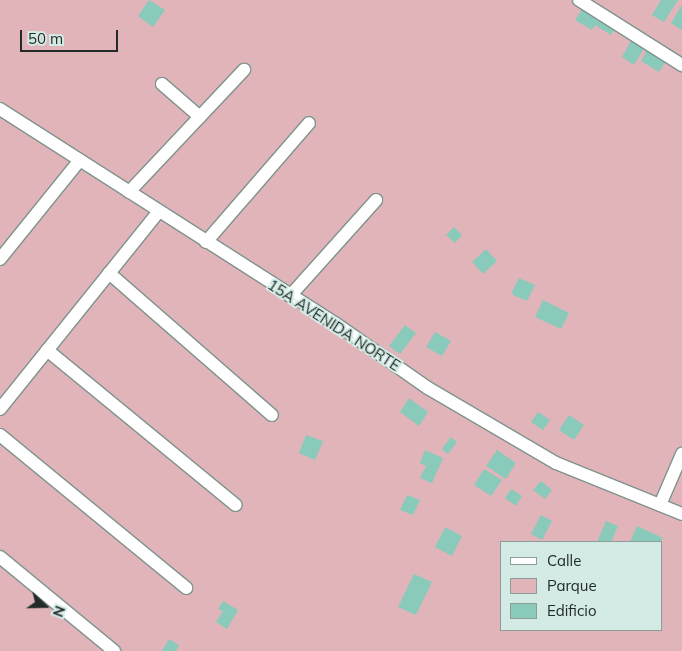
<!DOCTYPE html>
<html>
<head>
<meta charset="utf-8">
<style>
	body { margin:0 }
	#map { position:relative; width:682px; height:651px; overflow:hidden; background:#d4ebe5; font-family:Mulish,sans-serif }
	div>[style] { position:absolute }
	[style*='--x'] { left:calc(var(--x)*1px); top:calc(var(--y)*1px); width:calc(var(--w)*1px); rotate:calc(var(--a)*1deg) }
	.green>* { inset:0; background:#e1b4ba }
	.building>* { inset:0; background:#89caba }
	.roads { filter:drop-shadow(1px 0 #7e938d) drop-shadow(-1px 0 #7e938d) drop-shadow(0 1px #7e938d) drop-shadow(0 -1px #7e938d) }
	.minor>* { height:12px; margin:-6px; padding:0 6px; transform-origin:6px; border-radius:6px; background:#fff }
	span { translate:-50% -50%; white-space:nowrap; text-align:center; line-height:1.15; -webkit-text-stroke:4px #d4ebe5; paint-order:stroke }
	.street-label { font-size:15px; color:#222b29 }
	.legend { position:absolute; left:500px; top:541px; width:162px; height:90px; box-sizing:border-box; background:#d4ebe5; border:1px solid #8d9e9a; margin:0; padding:6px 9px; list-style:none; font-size:15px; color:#222b29 }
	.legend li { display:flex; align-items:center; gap:10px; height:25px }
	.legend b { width:25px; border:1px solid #8d9e9a }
	.north { position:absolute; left:20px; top:581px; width:50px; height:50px; -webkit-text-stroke:4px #d4ebe5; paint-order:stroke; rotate:111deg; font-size:14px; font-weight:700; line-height:20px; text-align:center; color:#222b29 }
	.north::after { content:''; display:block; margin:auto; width:18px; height:22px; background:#222b29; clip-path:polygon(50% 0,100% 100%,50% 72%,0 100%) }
	.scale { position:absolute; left:20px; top:30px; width:98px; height:22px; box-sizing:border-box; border:2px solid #222b29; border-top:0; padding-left:6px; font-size:15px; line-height:18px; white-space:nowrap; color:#222b29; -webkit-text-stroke:4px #d4ebe5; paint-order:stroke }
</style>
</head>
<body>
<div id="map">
	<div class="green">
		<i style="clip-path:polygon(evenodd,0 0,682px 0,682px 651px,0 651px,0 0,501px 542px,661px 542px,661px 630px,501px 630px,501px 542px)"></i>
	</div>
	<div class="building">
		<i style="clip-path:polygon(149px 0,165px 10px,153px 27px,138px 16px)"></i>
		<i style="clip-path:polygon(661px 0,678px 0,664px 22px,652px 15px)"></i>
		<i style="clip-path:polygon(682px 5px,682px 30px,671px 23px)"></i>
		<i style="clip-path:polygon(583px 8px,617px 25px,611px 35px,595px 25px,592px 30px,575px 20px)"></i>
		<i style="clip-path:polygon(633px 37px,646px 45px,634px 65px,622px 57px)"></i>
		<i style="clip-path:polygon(648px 48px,667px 59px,659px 72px,641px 61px)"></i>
		<i style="clip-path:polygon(454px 227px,462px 235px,455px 243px,446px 235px)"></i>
		<i style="clip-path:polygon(486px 249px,497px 261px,483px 274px,472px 262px)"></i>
		<i style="clip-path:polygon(519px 278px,535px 285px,527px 301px,511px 294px)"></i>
		<i style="clip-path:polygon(543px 300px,569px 313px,561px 329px,535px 317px)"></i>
		<i style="clip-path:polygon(405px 325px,416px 333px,400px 354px,389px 346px)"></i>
		<i style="clip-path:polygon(435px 332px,451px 341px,442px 356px,426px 347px)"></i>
		<i style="clip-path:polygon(409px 398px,428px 412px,419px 426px,400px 412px)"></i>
		<i style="clip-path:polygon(538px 412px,550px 420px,543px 430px,531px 422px)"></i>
		<i style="clip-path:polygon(569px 415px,584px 425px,574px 440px,559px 430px)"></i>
		<i style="clip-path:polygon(306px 435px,323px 441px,315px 460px,299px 453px)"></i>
		<i style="clip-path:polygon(451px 437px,457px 442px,448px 454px,442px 449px)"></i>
		<i style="clip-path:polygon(425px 450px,443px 458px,432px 483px,420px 478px,426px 466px,420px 463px)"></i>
		<i style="clip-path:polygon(497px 450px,516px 463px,506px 479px,486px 466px)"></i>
		<i style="clip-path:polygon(484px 469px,502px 480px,491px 496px,474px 485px)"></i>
		<i style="clip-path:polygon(541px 481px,552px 490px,545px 499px,533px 490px)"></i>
		<i style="clip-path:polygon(511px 489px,522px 496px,516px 506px,505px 498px)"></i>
		<i style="clip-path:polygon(407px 495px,420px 500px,413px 515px,400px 510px)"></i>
		<i style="clip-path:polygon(541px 515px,552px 521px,542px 540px,531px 534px)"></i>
		<i style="clip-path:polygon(606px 521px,618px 526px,611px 542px,597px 542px)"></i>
		<i style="clip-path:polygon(637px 526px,663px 538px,661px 542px,630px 542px)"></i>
		<i style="clip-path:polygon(445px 527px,462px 536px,452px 556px,435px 547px)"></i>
		<i style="clip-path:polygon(414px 574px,432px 582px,416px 615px,398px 607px)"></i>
		<i style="clip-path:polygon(223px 601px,238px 610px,227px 629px,216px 622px,223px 611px,218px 609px)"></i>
		<i style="clip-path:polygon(169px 639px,179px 645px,176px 651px,162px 651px)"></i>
	</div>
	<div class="roads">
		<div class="minor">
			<i style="--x:579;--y:0;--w:122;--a:32.3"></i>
			<i style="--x:162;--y:84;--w:50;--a:41"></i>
			<i style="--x:0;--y:109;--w:398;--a:32.6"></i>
			<i style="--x:335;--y:323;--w:113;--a:35"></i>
			<i style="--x:428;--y:388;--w:148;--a:30.4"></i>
			<i style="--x:556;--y:463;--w:136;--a:22"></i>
			<i style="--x:129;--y:192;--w:168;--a:-46.7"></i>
			<i style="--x:206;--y:242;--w:157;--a:-49.1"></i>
			<i style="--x:0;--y:259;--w:127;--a:-51.1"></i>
			<i style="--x:109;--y:273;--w:216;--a:41.1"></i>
			<i style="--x:290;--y:296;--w:129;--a:-48.1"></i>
			<i style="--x:47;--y:350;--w:244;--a:39.4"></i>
			<i style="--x:0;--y:409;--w:254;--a:-51.2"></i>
			<i style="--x:0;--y:435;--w:241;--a:39.4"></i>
			<i style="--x:660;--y:505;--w:56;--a:-66.7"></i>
			<i style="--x:0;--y:557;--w:148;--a:39.5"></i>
		</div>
	</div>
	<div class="street-label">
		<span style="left:334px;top:325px;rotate:33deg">15A AVENIDA NORTE</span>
	</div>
	<ul class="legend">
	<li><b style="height:6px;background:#fff"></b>Calle</li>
	<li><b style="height:14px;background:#e1b4ba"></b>Parque</li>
	<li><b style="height:14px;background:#89caba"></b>Edificio</li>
	</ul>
	<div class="north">N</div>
	<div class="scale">50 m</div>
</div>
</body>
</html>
